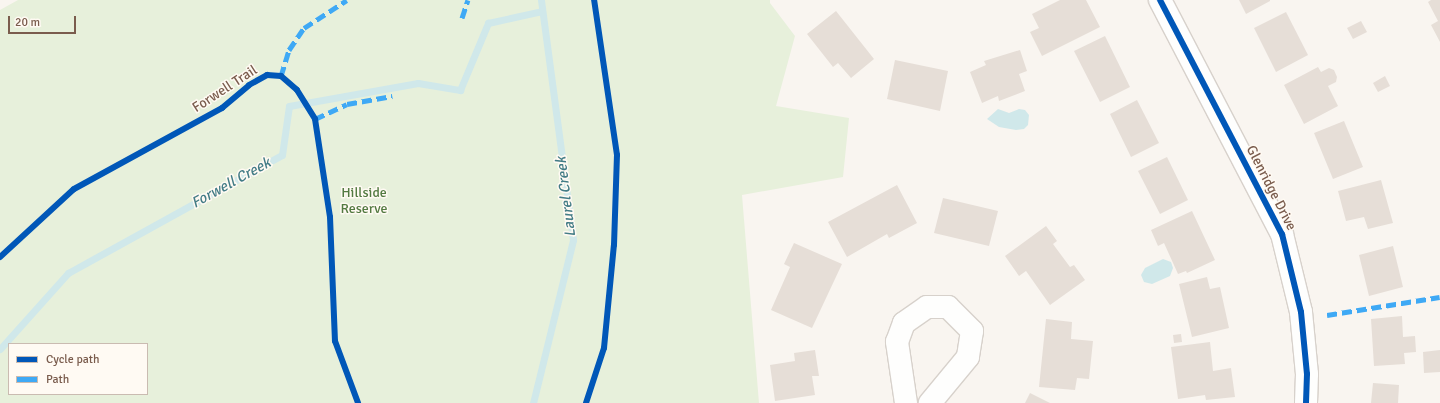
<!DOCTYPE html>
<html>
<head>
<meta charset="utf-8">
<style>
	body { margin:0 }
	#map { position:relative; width:1440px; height:403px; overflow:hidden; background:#f9f5f0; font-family:Signika,sans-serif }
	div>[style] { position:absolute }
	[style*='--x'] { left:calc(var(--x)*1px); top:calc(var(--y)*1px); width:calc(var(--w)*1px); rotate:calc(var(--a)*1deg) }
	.green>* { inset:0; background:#e7f0db }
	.water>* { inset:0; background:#d0e8ea }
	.stream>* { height:7px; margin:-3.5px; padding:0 3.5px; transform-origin:3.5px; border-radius:3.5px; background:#d0e8ea }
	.building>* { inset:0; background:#e6ded7 }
	.roads { filter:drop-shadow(1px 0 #d7d1cb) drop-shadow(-1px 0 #d7d1cb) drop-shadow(0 1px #d7d1cb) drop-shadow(0 -1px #d7d1cb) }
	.minor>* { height:22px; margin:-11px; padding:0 11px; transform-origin:11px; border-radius:11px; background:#fefefd }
	.quiet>* { height:5px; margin-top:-2.5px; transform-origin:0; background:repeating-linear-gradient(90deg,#3fa9f5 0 10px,transparent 0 15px) }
	.cycleway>* { height:6px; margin:-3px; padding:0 3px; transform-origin:3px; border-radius:3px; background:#0057b8 }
	span { translate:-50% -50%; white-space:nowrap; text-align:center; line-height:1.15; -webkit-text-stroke:3px #fffaf3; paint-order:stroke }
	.street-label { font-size:14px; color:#7a5c4d }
	.park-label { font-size:14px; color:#537a41 }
	.water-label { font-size:15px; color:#437c86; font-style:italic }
	.legend { position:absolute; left:8px; top:343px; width:140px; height:52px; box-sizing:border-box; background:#fffaf3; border:1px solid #cabbb1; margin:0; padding:5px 7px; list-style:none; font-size:12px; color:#7a5c4d }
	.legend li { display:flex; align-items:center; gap:8px; height:20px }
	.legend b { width:20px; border:1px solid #cabbb1 }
	.scale { position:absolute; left:8px; top:16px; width:68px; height:18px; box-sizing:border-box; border:2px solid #7a5c4d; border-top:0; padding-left:5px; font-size:12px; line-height:14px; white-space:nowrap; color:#7a5c4d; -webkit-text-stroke:3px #fffaf3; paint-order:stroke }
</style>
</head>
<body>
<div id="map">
	<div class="green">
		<i style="clip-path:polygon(evenodd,18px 0,770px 0,770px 3px,795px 36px,776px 106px,849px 118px,843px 177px,742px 195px,759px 403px,0 403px,0 10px,18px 0,9px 344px,147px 344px,147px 394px,9px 394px,9px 344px)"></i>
	</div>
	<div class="water">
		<i style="clip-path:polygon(998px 109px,1009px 113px,1019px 109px,1025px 110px,1029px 115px,1028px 125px,1024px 129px,1016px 130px,999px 127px,987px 119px)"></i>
		<i style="clip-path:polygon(1163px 259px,1171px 262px,1173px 268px,1170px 276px,1152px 284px,1144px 282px,1141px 275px,1145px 268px)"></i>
	</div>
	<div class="stream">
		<i style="--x:0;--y:349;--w:102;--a:-48.2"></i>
		<i style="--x:68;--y:273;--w:244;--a:-28.9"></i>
		<i style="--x:282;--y:155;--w:49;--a:-81.9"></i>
		<i style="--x:289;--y:106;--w:131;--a:-10.1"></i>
		<i style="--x:418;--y:83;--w:43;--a:9.5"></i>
		<i style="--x:460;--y:90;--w:73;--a:-67.3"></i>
		<i style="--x:488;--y:23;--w:55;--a:-12.5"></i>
		<i style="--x:533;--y:403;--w:168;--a:-76.2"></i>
		<i style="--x:573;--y:240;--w:242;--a:-97.6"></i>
	</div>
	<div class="building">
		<i style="clip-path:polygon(1060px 0,1086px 0,1100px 27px,1042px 56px,1030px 32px,1039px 28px,1032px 14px)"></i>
		<i style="clip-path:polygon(1239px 0,1270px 0,1270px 1px,1246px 14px)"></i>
		<i style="clip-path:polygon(1431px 0,1440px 0,1440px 42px,1431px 25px,1438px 21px,1428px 2px)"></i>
		<i style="clip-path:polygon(836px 11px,874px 59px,851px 78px,838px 63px,833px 67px,807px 34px)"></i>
		<i style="clip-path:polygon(1286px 12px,1308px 55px,1276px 72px,1254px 28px)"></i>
		<i style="clip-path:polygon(1361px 21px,1367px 32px,1353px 39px,1347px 28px)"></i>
		<i style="clip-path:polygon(1105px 36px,1130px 87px,1100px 102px,1074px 51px)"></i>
		<i style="clip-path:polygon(1020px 50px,1027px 71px,1019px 74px,1025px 91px,999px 101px,998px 96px,982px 103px,970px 72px,986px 65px,984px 61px)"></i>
		<i style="clip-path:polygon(895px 60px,948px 71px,940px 111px,887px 99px)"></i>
		<i style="clip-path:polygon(1318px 67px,1321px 72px,1329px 68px,1334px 70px,1337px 77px,1336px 82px,1328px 86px,1338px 106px,1304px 124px,1284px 85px)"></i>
		<i style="clip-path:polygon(1385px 76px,1390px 86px,1378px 92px,1373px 83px)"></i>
		<i style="clip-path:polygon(1137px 100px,1159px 143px,1131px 157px,1110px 114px)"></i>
		<i style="clip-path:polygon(1344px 121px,1363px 167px,1333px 179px,1314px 133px)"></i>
		<i style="clip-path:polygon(1167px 157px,1188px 200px,1160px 214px,1138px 171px)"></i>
		<i style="clip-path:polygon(1381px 180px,1393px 223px,1368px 229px,1364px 217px,1346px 221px,1338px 191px)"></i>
		<i style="clip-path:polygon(897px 185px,917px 223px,889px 238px,887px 234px,847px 257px,828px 222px)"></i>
		<i style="clip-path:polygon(943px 198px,998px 211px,989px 246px,934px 233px)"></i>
		<i style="clip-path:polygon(1192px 211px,1215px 260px,1187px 273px,1186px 271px,1178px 274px,1164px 243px,1158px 246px,1151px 230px)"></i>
		<i style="clip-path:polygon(1046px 226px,1057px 241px,1053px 244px,1070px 267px,1074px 265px,1085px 280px,1050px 305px,1026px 271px,1019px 276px,1005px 256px)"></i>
		<i style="clip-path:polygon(794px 243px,842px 264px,812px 328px,771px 310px,790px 267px,784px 264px)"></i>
		<i style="clip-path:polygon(1393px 246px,1403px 287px,1369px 296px,1359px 255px)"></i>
		<i style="clip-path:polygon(1207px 277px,1210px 289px,1220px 287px,1229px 328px,1192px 337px,1179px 284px)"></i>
		<i style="clip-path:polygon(1402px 316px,1403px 337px,1415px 336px,1416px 352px,1404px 353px,1405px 364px,1374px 366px,1371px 319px)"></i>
		<i style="clip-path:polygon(1046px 319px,1072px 322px,1071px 339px,1093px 341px,1089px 379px,1077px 378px,1075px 390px,1039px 387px)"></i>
		<i style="clip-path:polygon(1181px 334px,1182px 342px,1174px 343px,1173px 335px)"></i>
		<i style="clip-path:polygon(1210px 342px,1213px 371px,1231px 368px,1235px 397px,1206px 400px,1205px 395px,1178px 399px,1171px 347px)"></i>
		<i style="clip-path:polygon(815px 350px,819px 376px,812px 376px,815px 395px,775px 401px,770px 365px,795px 361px,794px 353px)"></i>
		<i style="clip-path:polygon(1440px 350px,1440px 372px,1424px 373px,1423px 352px)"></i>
		<i style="clip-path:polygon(1373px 383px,1399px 385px,1398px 403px,1371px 403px)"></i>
		<i style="clip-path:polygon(1030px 393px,1050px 403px,1025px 403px)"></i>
	</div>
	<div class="roads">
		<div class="minor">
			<i style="--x:1160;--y:0;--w:264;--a:62.5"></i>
			<i style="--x:1282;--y:234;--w:80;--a:76.3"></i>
			<i style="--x:1301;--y:312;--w:62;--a:84.5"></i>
			<i style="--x:1307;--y:374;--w:29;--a:92"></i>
			<i style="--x:906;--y:403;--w:62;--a:-98.4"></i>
			<i style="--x:897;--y:342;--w:20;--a:-70"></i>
			<i style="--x:904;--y:323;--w:28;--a:-35"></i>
			<i style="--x:927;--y:307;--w:21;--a:0"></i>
			<i style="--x:948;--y:307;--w:34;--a:45"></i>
			<i style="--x:972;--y:331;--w:26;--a:99"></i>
			<i style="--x:968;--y:357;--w:60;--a:129.6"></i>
		</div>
	</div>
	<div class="quiet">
		<i style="--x:462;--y:18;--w:19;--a:-72"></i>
		<i style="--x:281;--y:76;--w:27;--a:-73"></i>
		<i style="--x:289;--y:50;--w:27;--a:-56"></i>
		<i style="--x:304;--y:28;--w:51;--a:-33.1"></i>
		<i style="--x:315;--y:119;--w:35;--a:-25"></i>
		<i style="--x:347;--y:104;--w:46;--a:-10.1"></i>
		<i style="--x:1327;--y:315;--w:114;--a:-9.1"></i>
	</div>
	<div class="cycleway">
		<i style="--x:1160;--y:0;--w:264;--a:62.5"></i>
		<i style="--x:1282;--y:234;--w:80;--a:76.3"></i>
		<i style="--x:1301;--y:312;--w:62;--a:84.5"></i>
		<i style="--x:1307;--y:374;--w:29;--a:92"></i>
		<i style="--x:0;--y:257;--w:100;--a:-42.6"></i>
		<i style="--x:74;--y:189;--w:169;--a:-28.7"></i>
		<i style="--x:222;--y:108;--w:35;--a:-40"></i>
		<i style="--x:249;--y:85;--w:21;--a:-29"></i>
		<i style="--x:267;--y:75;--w:14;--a:4"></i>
		<i style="--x:281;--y:76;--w:21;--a:41"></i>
		<i style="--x:297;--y:90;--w:34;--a:58"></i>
		<i style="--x:315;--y:119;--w:99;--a:81.3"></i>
		<i style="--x:330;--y:217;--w:124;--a:87.7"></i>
		<i style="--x:335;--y:341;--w:66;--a:69.6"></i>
		<i style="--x:586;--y:403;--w:58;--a:-71.9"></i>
		<i style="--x:604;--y:348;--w:103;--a:-84.5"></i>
		<i style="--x:614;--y:245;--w:90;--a:-88.1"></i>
		<i style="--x:617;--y:155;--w:157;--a:-98.4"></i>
	</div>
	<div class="street-label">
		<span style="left:225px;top:89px;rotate:-33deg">Forwell Trail</span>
		<span style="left:1271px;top:188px;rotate:63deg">Glenridge Drive</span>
	</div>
	<div class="park-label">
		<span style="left:364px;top:201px">Hillside<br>Reserve</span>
	</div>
	<div class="water-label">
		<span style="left:231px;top:183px;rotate:-29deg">Forwell Creek</span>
		<span style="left:566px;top:197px;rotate:-97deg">Laurel Creek</span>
	</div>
	<ul class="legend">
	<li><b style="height:5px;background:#0057b8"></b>Cycle path</li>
	<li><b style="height:5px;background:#3fa9f5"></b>Path</li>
	</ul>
	<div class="scale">20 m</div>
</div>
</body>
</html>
